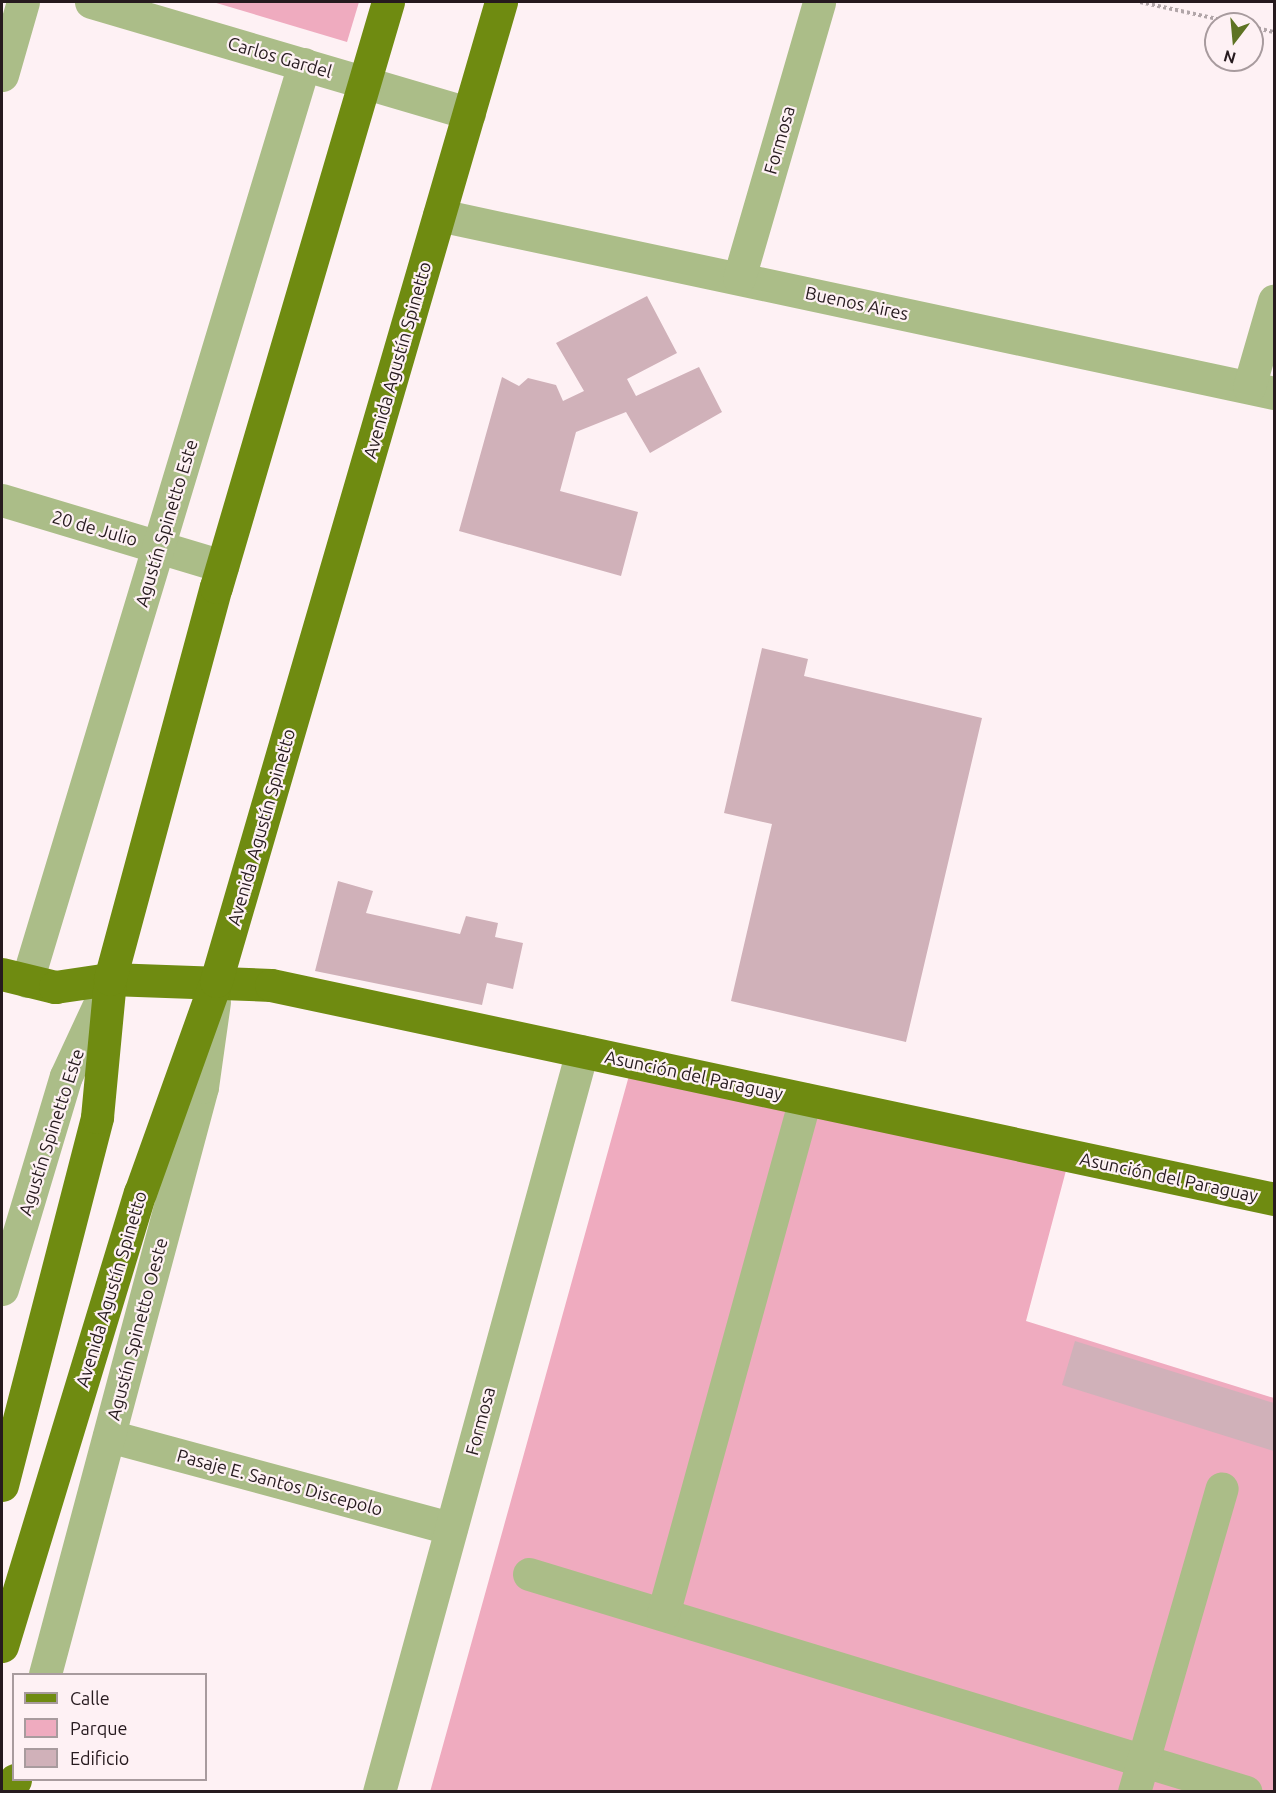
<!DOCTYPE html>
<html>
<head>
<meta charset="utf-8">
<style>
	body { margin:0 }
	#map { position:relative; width:1276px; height:1793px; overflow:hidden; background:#fef1f4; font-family:Ubuntu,sans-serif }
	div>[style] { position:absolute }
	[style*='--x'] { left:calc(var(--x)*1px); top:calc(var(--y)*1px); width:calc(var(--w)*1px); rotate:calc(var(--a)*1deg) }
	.green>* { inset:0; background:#efabbf }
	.building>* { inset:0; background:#d0b1b9 }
	.path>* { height:4px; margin-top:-2px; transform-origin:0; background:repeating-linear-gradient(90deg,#b1a5a8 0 3px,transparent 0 6px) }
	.minor>* { height:33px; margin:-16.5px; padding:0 16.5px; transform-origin:16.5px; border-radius:16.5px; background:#abbd88 }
	.major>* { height:33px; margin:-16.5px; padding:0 16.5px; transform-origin:16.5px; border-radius:16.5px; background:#6f8b11 }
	span { translate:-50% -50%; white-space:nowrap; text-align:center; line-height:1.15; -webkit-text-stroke:4.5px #fef1f4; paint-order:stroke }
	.street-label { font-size:18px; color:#261a1e }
	.frame { position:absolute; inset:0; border:3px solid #261a1e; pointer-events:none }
	.legend { position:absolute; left:12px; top:1673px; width:195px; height:108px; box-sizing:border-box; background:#fef1f4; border:2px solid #a89b9e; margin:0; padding:8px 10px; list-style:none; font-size:18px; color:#261a1e }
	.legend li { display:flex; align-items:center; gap:12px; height:30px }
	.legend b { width:30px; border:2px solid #a89b9e }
	.north { position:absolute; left:1204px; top:12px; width:60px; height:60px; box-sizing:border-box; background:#fef1f4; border:2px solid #a89b9e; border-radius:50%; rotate:196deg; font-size:16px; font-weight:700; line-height:24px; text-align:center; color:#261a1e }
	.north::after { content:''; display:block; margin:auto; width:21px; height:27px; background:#5e7323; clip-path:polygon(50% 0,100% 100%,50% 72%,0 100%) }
</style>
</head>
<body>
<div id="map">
	<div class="green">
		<i style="clip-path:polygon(213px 2px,359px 2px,347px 42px)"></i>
		<i style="clip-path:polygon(630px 1072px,1068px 1163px,1026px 1321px,1274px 1398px,1274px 1791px,430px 1792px)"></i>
	</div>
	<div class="building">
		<i style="clip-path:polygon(647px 296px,677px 353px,627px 379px,636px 396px,699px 367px,722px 412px,650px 453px,626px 412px,576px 432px,560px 491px,638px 512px,621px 576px,459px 531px,502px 377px,519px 386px,528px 378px,556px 385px,563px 401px,584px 391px,556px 343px)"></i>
		<i style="clip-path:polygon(762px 648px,808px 659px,804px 676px,982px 718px,906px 1042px,731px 1001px,772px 824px,724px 813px)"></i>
		<i style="clip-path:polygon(338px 881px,373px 891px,366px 913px,460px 934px,466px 916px,498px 923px,495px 937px,523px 943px,513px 989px,487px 983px,482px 1005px,315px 971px)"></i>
		<i style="clip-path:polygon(1075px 1341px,1274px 1403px,1274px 1451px,1062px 1385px)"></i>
	</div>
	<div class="path">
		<i style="--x:1140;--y:2;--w:102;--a:12.4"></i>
		<i style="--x:1252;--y:27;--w:23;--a:13"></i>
	</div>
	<div class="minor">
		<i style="--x:91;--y:2;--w:394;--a:16.4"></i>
		<i style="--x:2;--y:75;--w:76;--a:-74"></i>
		<i style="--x:439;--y:215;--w:854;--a:12.03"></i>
		<i style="--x:739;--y:278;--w:287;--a:-73.8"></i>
		<i style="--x:1249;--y:387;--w:90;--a:-73.8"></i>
		<i style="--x:2;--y:500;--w:230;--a:16.7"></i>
		<i style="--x:27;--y:981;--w:958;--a:-73.19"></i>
		<i style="--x:2;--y:1289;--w:222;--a:-73.3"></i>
		<i style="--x:66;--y:1076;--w:105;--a:-65.1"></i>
		<i style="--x:109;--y:1436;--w:354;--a:15.1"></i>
		<i style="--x:529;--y:1574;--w:749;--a:16.91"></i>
		<i style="--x:663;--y:1614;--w:534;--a:-74.58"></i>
		<i style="--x:45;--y:1674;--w:608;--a:-75.03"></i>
		<i style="--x:202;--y:1087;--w:86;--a:-82"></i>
		<i style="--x:379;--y:1792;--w:768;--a:-74.68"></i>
		<i style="--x:1134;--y:1792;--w:316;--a:-73.9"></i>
	</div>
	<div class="major">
		<i style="--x:2;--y:974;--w:55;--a:13.8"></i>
		<i style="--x:55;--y:987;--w:56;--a:-8.3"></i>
		<i style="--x:110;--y:979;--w:161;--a:2.1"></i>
		<i style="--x:271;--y:985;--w:1026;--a:12.04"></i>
		<i style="--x:2;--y:1485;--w:380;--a:-75.5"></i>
		<i style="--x:97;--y:1117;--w:139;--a:-84.6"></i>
		<i style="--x:110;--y:979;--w:406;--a:-74.9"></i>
		<i style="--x:216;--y:587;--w:610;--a:-73.62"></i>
		<i style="--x:2;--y:1646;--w:474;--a:-73.1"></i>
		<i style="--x:140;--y:1193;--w:225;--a:-70.3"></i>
		<i style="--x:216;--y:981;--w:1020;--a:-73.77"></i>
		<i style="--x:8;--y:1792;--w:14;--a:-60"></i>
	</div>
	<div class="street-label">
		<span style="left:280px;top:57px;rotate:16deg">Carlos Gardel</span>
		<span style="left:779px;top:140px;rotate:-74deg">Formosa</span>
		<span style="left:857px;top:303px;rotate:12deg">Buenos Aires</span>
		<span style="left:397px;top:360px;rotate:-74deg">Avenida Agustín Spinetto</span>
		<span style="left:166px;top:523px;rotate:-73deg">Agustín Spinetto Este</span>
		<span style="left:95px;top:528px;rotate:16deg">20 de Julio</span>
		<span style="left:261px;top:827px;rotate:-74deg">Avenida Agustín Spinetto</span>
		<span style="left:694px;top:1075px;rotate:12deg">Asunción del Paraguay</span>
		<span style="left:51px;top:1132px;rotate:-72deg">Agustín Spinetto Este</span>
		<span style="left:1169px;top:1177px;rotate:12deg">Asunción del Paraguay</span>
		<span style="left:111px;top:1289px;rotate:-73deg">Avenida Agustín Spinetto</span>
		<span style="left:137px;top:1329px;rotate:-75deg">Agustín Spinetto Oeste</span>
		<span style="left:480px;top:1421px;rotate:-75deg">Formosa</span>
		<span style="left:280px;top:1482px;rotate:15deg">Pasaje E. Santos Discepolo</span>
	</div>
	<div class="frame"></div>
	<ul class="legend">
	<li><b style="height:8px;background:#6f8b11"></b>Calle</li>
	<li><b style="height:16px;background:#efabbf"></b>Parque</li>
	<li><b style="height:16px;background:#d0b1b9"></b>Edificio</li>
	</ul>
	<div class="north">N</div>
</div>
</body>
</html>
